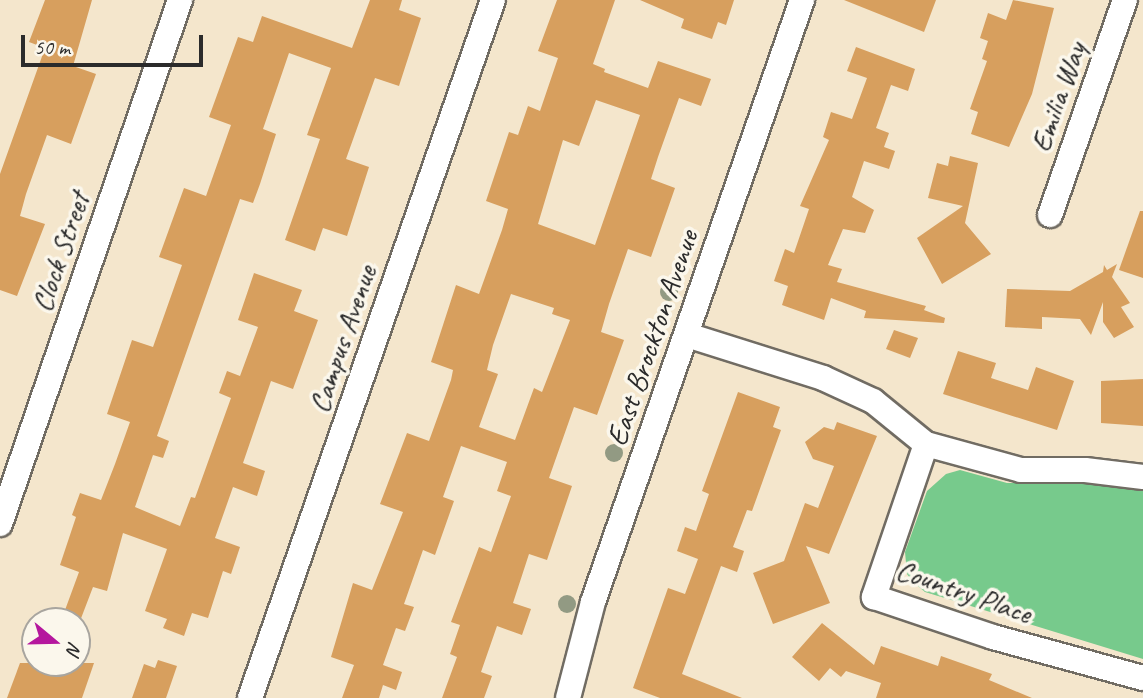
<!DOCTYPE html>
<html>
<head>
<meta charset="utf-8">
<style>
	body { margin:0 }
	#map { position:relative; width:1143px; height:698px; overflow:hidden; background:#f4e6cc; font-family:Caveat,sans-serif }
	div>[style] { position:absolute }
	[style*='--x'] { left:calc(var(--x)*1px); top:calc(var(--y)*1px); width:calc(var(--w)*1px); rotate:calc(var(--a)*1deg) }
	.green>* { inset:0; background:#77ca8c }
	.building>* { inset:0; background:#d79f5e }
	.roads { filter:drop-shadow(2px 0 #716c63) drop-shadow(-2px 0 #716c63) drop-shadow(0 2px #716c63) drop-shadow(0 -2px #716c63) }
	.minor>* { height:24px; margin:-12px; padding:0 12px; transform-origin:12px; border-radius:12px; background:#fff }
	.trees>* { width:18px; height:18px; margin:-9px; border-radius:50%; background:#929a83 }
	span { translate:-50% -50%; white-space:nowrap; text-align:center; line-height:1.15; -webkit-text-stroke:7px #fbf7ec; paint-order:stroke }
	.street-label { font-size:30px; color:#2b2b2b }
	.north { position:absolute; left:21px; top:607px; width:70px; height:70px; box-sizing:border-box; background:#fbf7ec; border:2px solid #a8a59f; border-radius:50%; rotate:109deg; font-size:19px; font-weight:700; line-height:28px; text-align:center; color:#2b2b2b }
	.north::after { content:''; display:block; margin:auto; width:24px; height:32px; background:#b5179e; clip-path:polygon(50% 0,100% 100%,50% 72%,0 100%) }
	.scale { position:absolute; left:21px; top:35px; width:182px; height:32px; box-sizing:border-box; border:4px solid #2b2b2b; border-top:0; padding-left:9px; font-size:21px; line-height:24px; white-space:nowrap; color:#2b2b2b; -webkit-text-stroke:5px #fbf7ec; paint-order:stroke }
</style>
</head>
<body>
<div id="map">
	<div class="green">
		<i style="clip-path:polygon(960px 470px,1007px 483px,1104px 484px,1143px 490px,1143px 659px,925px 592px,913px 582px,907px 574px,905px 552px,927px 491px,946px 474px)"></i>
	</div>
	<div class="building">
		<i style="clip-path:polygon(45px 0,92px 0,73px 66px,96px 74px,71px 144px,47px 135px,26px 194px,20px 216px,45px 224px,17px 296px,0 290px,0 174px,45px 48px,29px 42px)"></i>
		<i style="clip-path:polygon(370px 0,402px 0,399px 10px,421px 18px,399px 86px,375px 78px,346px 159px,369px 167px,347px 236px,323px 228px,315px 251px,285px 240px,320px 139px,307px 135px,331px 68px,289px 53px,263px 129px,276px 134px,260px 184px,253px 203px,240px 199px,157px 436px,169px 441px,163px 458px,153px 455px,135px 507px,180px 526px,191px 497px,195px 498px,231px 398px,219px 393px,227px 371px,240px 376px,258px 327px,238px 320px,254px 273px,302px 290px,294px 311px,318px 320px,293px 389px,271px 381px,243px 463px,265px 471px,257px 496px,233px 487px,215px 538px,240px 547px,231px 574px,223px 571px,208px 618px,192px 613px,184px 636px,163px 628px,167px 619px,145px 611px,167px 549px,123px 533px,107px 591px,93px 587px,80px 621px,61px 621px,79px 572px,60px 565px,76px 517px,72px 515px,80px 493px,101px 500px,115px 464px,130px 422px,107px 414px,132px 340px,153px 347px,182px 265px,159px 257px,184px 188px,206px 196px,231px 125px,209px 117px,238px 37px,253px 42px,262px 16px,352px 48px)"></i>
		<i style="clip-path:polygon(evenodd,557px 0,615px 0,593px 64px,605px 69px,604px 72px,648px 88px,658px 61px,711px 79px,701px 106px,679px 98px,658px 157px,651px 179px,675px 188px,651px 257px,628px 249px,609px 304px,601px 332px,624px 340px,597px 415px,574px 407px,549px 478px,572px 486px,547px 560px,529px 554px,513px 603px,531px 609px,522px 635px,497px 626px,481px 672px,492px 676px,484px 698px,442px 698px,457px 657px,450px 654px,460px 625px,451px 622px,479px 547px,491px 552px,511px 496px,497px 491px,507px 462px,461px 446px,443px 497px,454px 501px,435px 555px,423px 550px,404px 604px,414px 607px,405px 631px,396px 628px,383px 665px,402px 672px,396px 690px,383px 685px,379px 698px,342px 698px,354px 665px,331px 657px,345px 610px,353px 583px,372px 590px,403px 512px,380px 504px,407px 433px,429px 441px,451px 380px,453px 370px,431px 362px,456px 285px,479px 294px,502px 230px,508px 209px,486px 201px,509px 132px,518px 135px,528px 106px,540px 111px,558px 58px,538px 51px,557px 0,596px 100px,640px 115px,595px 245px,538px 224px,563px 140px,579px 146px,596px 100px,557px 0,511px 294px,554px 308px,552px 314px,570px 320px,542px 392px,534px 388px,515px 440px,479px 427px,498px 374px,487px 370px,493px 345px,511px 294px)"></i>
		<i style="clip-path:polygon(640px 0,734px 0,726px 25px,718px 22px,712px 39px,681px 28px,684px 19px)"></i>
		<i style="clip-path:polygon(844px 0,936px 0,924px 32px)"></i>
		<i style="clip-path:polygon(1013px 0,1054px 8px,1032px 94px,1009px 147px,971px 134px,978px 112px,970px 109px,987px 61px,982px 59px,988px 41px,980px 38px,988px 13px,1006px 20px)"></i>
		<i style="clip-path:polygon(856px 47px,915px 69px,908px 91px,891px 85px,876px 128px,889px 133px,884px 147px,895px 151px,889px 169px,864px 161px,852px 197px,874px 210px,865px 233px,843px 229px,828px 265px,842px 269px,837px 282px,926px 306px,924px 310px,945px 318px,944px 323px,864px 318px,866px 311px,831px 298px,824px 320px,782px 305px,788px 286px,774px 281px,785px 249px,794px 253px,809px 209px,800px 206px,829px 140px,823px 137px,831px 112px,852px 119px,867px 78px,847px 71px)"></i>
		<i style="clip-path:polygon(950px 156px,978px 163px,965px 223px,991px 254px,942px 284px,917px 238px,963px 206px,928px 198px,937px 163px,948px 166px)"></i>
		<i style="clip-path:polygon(1140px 211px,1143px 211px,1143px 278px,1119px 270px)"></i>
		<i style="clip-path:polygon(1117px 264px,1112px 277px,1130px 303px,1121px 307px,1134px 327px,1114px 338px,1103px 322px,1103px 302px,1091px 335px,1080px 319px,1042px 317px,1042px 329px,1005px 327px,1007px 289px,1070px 291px,1103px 272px,1104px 265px,1107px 270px)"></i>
		<i style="clip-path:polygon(894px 330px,918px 338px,910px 358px,886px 349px)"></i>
		<i style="clip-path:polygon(958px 351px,996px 363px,991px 378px,1028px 390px,1036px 367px,1074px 381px,1057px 430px,943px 394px)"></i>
		<i style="clip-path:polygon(1143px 379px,1143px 426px,1101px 423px,1101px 381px)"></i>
		<i style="clip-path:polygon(738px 392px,780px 407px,773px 427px,781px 430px,752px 511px,747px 510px,733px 547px,744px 551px,737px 572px,721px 566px,682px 674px,742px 698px,660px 698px,633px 688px,668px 588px,685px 594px,698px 559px,677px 551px,685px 527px,696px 531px,709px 494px,702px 491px)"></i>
		<i style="clip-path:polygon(837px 422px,877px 436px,829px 554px,806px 546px,830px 603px,773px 624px,753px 573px,784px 561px,805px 503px,818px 508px,834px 466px,813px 459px,805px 442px,824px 427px,834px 430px)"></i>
		<i style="clip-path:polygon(822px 623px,874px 665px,881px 646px,938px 666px,941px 656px,992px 674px,989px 680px,1032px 698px,876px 698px,881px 683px,846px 671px,841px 677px,830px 668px,819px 681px,792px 657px)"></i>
		<i style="clip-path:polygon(158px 660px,177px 666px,166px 698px,132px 698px,144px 664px,155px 668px)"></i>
		<i style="clip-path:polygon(20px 663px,94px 663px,82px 698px,7px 698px)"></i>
	</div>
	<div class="roads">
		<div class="minor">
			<i style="--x:1050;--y:215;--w:228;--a:-70.8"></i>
			<i style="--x:687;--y:335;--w:143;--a:17.5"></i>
			<i style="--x:823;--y:378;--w:55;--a:24.7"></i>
			<i style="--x:873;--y:401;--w:68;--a:39.1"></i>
			<i style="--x:1143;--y:477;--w:58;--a:-173.1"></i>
			<i style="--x:1085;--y:470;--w:64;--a:180"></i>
			<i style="--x:1021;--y:470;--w:98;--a:-164.7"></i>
			<i style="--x:926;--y:444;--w:162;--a:108.8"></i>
			<i style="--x:874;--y:597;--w:126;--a:18.6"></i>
			<i style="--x:993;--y:637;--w:156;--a:15.3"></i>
			<i style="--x:0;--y:524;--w:554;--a:-71.04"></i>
			<i style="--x:250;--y:698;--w:739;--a:-70.81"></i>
			<i style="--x:568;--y:698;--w:99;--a:-75.4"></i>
			<i style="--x:593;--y:602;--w:637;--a:-70.85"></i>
		</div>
	</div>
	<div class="trees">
		<i style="left:669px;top:292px"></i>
		<i style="left:614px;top:453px"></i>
		<i style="left:567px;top:604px"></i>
	</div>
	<div class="street-label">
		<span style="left:1058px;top:97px;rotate:-71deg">Emilia Way</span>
		<span style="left:60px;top:252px;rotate:-71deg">Clock Street</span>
		<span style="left:652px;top:338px;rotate:-71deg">East Brockton Avenue</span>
		<span style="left:342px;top:339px;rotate:-71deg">Campus Avenue</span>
		<span style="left:964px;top:591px;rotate:19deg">Country Place</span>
	</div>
	<div class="north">N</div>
	<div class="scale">50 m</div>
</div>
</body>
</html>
